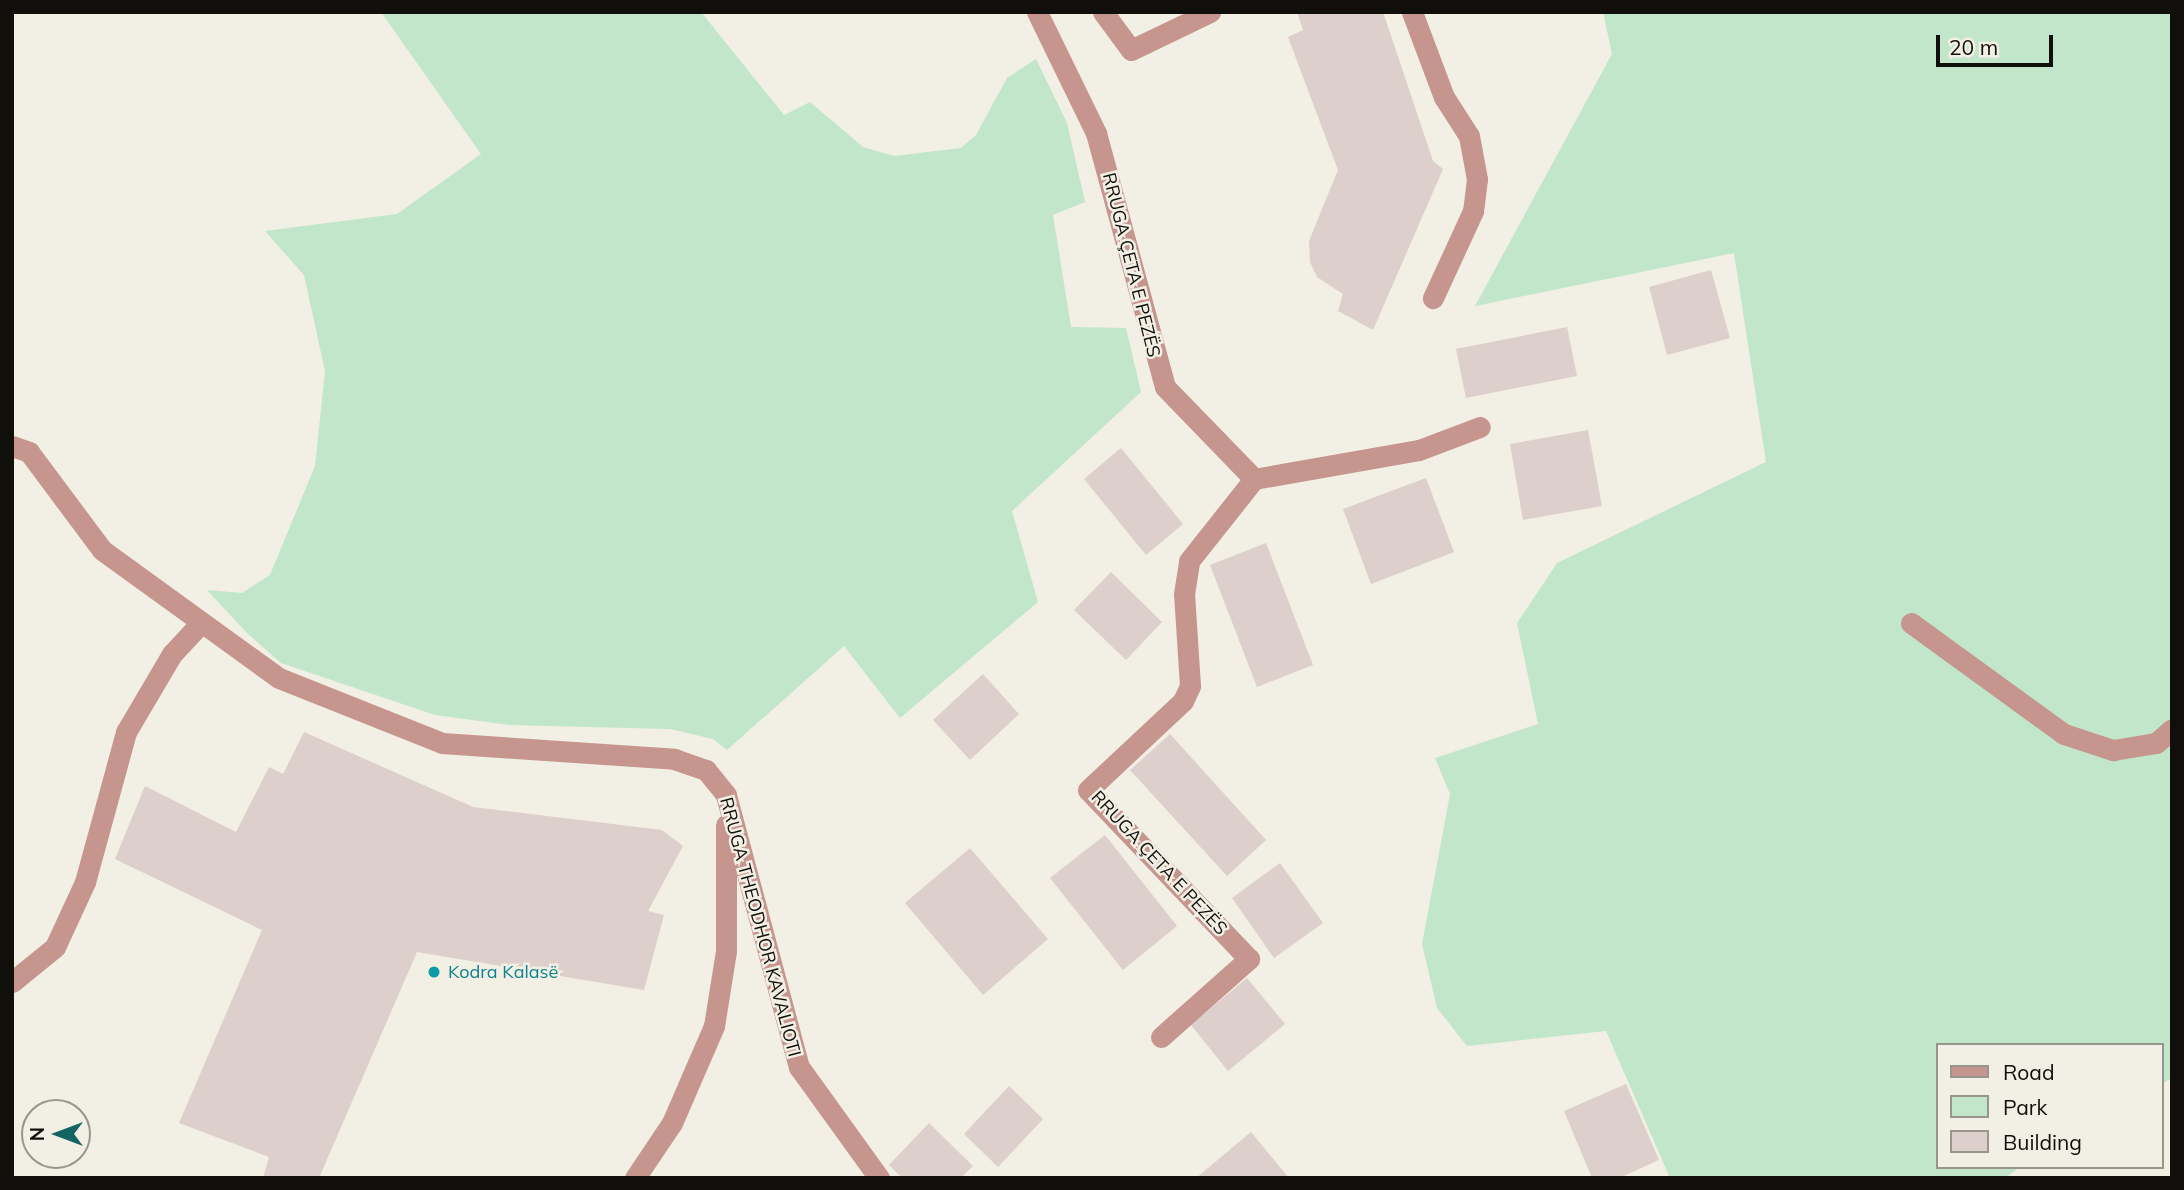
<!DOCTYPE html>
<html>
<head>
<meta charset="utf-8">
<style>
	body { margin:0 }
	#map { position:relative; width:2184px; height:1190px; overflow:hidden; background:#f2efe4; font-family:Mulish,sans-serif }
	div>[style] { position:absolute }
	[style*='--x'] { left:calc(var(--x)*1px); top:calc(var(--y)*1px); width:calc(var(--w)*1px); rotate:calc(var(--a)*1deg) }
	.green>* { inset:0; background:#c1e6c9 }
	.building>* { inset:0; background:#ddcfcc }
	.minor>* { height:21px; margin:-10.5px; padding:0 10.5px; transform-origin:10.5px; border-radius:10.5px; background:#c6968e }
	.dots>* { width:19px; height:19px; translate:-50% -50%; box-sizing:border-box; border:4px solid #f2efe4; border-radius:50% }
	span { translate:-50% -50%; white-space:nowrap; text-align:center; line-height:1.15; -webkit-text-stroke:5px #f2efe4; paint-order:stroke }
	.street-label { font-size:18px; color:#100f0b }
	.culture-label { font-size:18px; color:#0d838f }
	.left { translate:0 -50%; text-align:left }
	.frame { position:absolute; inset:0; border:14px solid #100f0b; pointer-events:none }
	.legend { position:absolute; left:1936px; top:1043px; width:228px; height:126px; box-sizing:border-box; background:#f2efe4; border:2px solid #98958d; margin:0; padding:9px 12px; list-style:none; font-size:21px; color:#100f0b }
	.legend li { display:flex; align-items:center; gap:14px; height:35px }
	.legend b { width:35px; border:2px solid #98958d }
	.north { position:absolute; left:21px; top:1099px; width:70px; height:70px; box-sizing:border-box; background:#f2efe4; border:2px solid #98958d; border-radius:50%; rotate:270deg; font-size:19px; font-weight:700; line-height:28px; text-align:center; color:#100f0b }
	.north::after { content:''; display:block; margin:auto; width:24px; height:32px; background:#146464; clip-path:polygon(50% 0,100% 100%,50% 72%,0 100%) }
	.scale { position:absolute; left:1936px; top:35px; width:117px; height:32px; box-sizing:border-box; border:4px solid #100f0b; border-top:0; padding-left:9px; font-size:21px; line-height:24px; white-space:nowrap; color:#100f0b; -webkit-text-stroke:5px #f2efe4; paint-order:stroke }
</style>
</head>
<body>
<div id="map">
	<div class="green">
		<i style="clip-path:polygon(381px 12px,701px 12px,784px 115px,810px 102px,863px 147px,894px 156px,961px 148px,976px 135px,1007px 78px,1036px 59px,1067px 123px,1085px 202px,1053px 215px,1071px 327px,1126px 328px,1141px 392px,1012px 511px,1038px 602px,900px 718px,844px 646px,727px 750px,713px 739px,670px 729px,509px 725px,435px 715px,281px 663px,247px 633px,207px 590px,242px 593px,270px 575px,315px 466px,325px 371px,304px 275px,265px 231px,397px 214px,481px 154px)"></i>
		<i style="clip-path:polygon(1603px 12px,2172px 12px,2172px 1078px,2161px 1084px,2161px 1045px,1937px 1045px,1937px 1167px,2020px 1167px,2005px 1178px,1670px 1178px,1606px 1031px,1467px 1046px,1437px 1008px,1422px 944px,1450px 794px,1435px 758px,1538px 724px,1517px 623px,1557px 563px,1766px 462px,1734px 253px,1475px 306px,1612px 54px)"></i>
	</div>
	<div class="building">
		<i style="clip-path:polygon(1297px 12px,1383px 12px,1433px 161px,1443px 169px,1373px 330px,1338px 311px,1343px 294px,1317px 277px,1310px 262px,1309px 241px,1338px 170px,1288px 37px,1303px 30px)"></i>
		<i style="clip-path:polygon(1711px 270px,1730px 338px,1667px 355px,1649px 287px)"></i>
		<i style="clip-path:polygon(1567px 327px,1577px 376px,1466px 398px,1456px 349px)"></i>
		<i style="clip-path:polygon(1588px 430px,1602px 506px,1523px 520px,1510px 444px)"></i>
		<i style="clip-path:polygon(1121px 448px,1183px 524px,1146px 555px,1084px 479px)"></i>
		<i style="clip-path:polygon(1426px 478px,1454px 552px,1371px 584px,1343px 509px)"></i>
		<i style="clip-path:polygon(1266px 543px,1313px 665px,1257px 687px,1210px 565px)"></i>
		<i style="clip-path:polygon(1111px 572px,1162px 622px,1126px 660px,1074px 610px)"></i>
		<i style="clip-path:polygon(983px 674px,1019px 714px,970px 760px,933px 720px)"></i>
		<i style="clip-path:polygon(304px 732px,473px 807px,662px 830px,683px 846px,648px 911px,664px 915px,644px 990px,417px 952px,319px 1178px,263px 1178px,269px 1157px,179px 1123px,262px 930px,115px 859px,145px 786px,236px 832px,269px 767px,283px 774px)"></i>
		<i style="clip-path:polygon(1170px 734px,1266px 840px,1227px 876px,1130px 770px)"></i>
		<i style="clip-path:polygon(1105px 835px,1177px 926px,1123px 970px,1050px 878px)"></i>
		<i style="clip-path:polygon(970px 848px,1048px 939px,983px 995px,905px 903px)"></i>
		<i style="clip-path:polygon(1280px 863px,1323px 923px,1274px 958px,1232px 898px)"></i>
		<i style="clip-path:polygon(1247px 978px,1285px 1024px,1228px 1071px,1191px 1025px)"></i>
		<i style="clip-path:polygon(1626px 1084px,1659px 1160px,1619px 1178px,1592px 1178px,1564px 1111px)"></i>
		<i style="clip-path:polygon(1009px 1086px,1043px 1119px,998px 1167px,964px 1134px)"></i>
		<i style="clip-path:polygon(929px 1123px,973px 1166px,961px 1178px,902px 1178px,889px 1165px)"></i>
		<i style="clip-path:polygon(1251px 1132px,1289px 1178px,1196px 1178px)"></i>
	</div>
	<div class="minor">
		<i style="--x:1037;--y:12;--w:135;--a:64"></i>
		<i style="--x:1096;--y:133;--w:263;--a:74.8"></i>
		<i style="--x:1165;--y:387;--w:128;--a:45.9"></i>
		<i style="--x:1103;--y:12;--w:47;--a:53.6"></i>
		<i style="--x:1131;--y:50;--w:88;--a:-25.7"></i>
		<i style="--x:1412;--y:12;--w:91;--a:69.4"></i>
		<i style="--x:1444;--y:97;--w:46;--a:57.3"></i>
		<i style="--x:1469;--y:136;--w:44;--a:79.5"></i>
		<i style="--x:1477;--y:179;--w:32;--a:97"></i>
		<i style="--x:1473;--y:211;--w:96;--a:114.7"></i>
		<i style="--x:12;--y:446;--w:18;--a:19"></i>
		<i style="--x:29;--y:452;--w:122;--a:53.3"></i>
		<i style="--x:102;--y:550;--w:218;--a:35.9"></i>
		<i style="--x:279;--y:678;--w:175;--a:21.7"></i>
		<i style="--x:442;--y:743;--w:233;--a:3.9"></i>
		<i style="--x:674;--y:759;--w:34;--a:19"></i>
		<i style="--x:706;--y:770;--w:32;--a:51"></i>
		<i style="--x:726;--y:795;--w:282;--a:75"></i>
		<i style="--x:799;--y:1067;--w:137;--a:54.2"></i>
		<i style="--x:1254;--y:479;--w:168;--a:-10"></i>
		<i style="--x:1419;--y:450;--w:65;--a:-20.7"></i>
		<i style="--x:1911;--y:623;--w:189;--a:36"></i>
		<i style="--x:2064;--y:734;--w:52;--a:18.1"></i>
		<i style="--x:2113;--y:750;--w:44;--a:-9.2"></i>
		<i style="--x:2156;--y:743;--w:21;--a:-41"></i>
		<i style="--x:12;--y:982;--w:55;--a:-39.1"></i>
		<i style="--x:55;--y:947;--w:72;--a:-65.2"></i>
		<i style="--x:85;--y:882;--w:156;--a:-74.7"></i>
		<i style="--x:126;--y:732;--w:91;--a:-59.5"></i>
		<i style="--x:172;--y:654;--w:41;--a:-47"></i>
		<i style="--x:1161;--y:1037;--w:118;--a:-41.6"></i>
		<i style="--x:1249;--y:959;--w:233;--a:-133.6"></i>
		<i style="--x:1088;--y:790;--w:130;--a:-43.1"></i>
		<i style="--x:1183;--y:701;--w:17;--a:-65"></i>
		<i style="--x:1190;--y:686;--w:92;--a:-93.7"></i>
		<i style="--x:1184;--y:594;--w:33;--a:-81"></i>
		<i style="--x:1189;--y:561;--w:105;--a:-51.6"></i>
		<i style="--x:635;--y:1178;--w:66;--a:-56.1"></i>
		<i style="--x:672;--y:1123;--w:106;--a:-66.6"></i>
		<i style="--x:714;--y:1026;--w:76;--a:-80.9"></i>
		<i style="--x:726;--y:951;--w:126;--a:-90"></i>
	</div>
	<div class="dots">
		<i style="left:434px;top:972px;background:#0f9aa8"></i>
	</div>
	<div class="street-label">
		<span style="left:1131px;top:265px;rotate:76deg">RRUGA ÇETA E PEZËS</span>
		<span style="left:1159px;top:863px;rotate:47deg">RRUGA ÇETA E PEZËS</span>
		<span style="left:760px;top:927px;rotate:75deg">RRUGA THEODHOR KAVALIOTI</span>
	</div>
	<div class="culture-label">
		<span class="left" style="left:448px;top:972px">Kodra Kalasë</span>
	</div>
	<div class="frame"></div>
	<ul class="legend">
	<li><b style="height:9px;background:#c6968e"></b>Road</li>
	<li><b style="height:19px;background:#c1e6c9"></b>Park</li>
	<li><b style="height:19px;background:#ddcfcc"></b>Building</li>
	</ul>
	<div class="north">N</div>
	<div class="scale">20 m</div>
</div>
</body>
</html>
